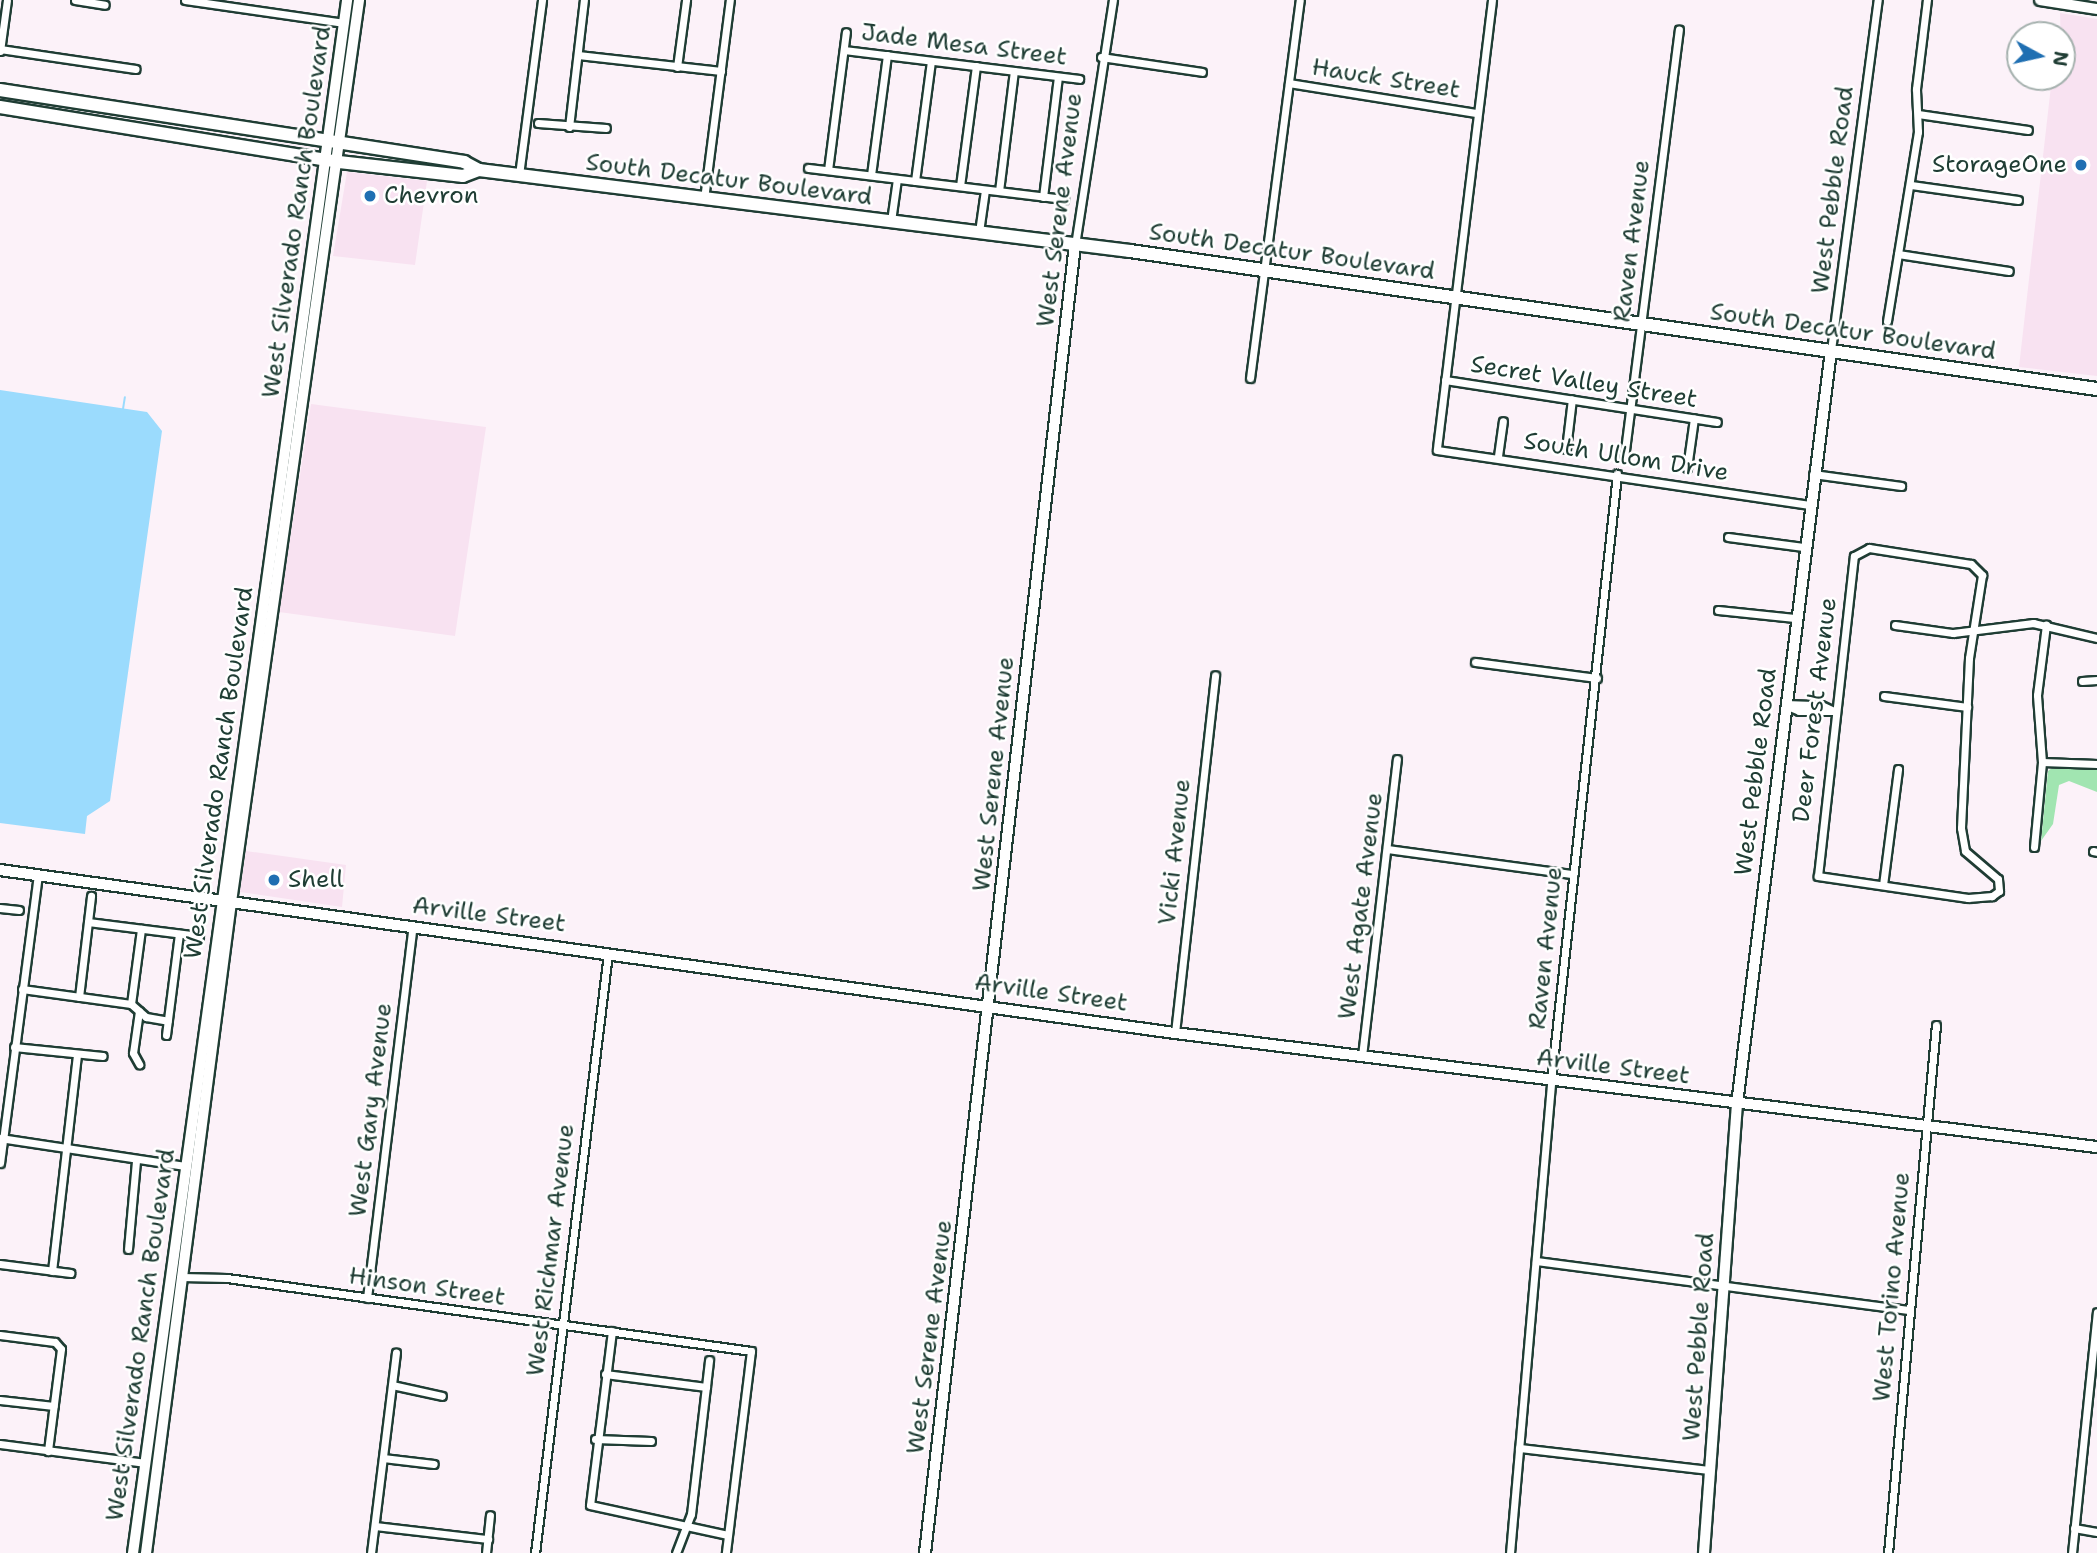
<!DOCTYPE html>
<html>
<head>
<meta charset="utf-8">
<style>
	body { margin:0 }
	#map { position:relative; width:2097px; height:1553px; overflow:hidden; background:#fcf2f9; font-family:"Shantell Sans",sans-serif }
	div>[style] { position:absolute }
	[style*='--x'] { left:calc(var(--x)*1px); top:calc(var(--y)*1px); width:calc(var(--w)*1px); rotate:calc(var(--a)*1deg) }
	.built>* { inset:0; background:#f8e2f1 }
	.green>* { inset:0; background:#a1e5b1 }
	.water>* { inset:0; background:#9bdbfd }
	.stream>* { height:2px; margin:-1px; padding:0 1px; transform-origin:1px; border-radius:1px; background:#9bdbfd }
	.roads { filter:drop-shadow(2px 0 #1f3d34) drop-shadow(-2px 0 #1f3d34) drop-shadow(0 2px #1f3d34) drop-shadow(0 -2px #1f3d34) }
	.street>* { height:7px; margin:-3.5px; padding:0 3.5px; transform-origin:3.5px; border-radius:3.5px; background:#fff }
	.secondary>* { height:10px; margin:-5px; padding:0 5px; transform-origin:5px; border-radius:5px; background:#fff }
	.primary>* { height:12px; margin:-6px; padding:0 6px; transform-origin:6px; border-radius:6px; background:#fff }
	.dots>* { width:19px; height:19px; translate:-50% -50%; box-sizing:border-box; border:4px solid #fff; border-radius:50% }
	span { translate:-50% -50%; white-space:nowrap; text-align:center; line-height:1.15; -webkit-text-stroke:5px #fff; paint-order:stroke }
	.street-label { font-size:24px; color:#1f3d34 }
	.poi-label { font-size:24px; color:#1f3d34 }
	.right { translate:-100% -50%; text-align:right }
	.left { translate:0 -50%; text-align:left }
	.north { position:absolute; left:2006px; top:21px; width:70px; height:70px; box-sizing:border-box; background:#fff; border:2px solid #a5b1ae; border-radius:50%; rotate:98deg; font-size:19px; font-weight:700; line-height:28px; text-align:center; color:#1f3d34 }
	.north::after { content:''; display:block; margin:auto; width:24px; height:32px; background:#1f6fb2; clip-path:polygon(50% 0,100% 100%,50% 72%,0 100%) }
</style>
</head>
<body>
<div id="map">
	<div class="built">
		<i style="clip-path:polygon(2060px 13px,2097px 19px,2097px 376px,2019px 367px,2052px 77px,2062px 77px)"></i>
		<i style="clip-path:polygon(347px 172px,427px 181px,415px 265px,333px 256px)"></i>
		<i style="clip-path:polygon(311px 404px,486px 427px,455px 636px,279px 612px)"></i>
		<i style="clip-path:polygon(246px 851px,346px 865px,342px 907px,240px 892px)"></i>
	</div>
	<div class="green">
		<i style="clip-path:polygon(2056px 765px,2097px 769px,2097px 792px,2069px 781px,2059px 785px,2053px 824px,2041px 841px,2048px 771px)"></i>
	</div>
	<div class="water">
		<i style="clip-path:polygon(0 390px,147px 412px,162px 431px,110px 801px,87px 816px,85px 834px,0 823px)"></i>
	</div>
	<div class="stream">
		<i style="--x:123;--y:409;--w:12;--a:-81"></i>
	</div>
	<div class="roads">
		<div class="street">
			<i style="--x:75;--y:0;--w:30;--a:9"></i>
			<i style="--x:185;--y:0;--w:161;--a:8.2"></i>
			<i style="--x:1492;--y:0;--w:453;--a:97"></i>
			<i style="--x:1437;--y:450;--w:375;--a:8.4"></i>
			<i style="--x:0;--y:49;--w:137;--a:8.4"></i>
			<i style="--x:844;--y:50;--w:237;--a:7"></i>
			<i style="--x:0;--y:51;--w:51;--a:-82.2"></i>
			<i style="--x:578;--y:55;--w:144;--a:6.4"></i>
			<i style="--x:1101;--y:57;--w:102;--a:8.4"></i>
			<i style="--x:677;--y:67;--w:68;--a:-82.3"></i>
			<i style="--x:1289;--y:83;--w:189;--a:9.1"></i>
			<i style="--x:1918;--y:114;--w:111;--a:8.3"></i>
			<i style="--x:538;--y:123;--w:68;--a:4.2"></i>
			<i style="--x:569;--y:127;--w:128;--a:-83.3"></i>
			<i style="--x:808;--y:168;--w:258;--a:6.9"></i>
			<i style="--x:828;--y:170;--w:139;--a:-82.6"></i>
			<i style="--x:519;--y:175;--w:177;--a:-82.5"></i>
			<i style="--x:871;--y:175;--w:121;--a:-82.4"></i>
			<i style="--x:915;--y:181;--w:121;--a:-82.4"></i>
			<i style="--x:1911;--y:185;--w:108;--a:8"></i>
			<i style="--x:960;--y:186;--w:121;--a:-82.4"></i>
			<i style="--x:999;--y:191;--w:121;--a:-82.9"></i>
			<i style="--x:1043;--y:197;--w:121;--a:-82.9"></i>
			<i style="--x:704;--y:199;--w:201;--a:-82.6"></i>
			<i style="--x:891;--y:221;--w:42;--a:-81.9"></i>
			<i style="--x:979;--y:232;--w:42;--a:-81.9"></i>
			<i style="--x:1075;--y:245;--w:248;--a:-81.2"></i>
			<i style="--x:1898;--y:254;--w:112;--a:8.7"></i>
			<i style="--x:1887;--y:321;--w:192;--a:-80.7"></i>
			<i style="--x:1918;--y:132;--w:43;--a:-92.7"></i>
			<i style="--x:1916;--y:89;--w:90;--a:-83"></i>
			<i style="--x:1831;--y:350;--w:353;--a:-82.4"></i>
			<i style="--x:1250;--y:378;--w:381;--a:-82.5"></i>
			<i style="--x:1445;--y:380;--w:275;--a:8.8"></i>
			<i style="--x:1566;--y:449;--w:50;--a:-83.2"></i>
			<i style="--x:1498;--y:456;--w:35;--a:-82"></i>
			<i style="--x:1624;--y:458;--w:432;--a:-82.7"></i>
			<i style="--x:1687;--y:468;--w:50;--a:-82"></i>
			<i style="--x:1813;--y:474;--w:89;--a:7.8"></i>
			<i style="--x:1728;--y:537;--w:76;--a:7.6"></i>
			<i style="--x:1869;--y:548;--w:103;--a:8.9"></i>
			<i style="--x:1971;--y:564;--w:16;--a:45"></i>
			<i style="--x:1982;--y:575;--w:84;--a:98.9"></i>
			<i style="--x:1969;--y:658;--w:170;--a:92.7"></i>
			<i style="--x:1961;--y:828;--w:23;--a:80"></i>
			<i style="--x:1965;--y:851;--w:43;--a:40.3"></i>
			<i style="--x:1998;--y:879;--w:12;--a:85"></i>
			<i style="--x:1999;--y:891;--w:9;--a:144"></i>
			<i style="--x:1992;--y:896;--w:24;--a:175"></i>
			<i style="--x:1968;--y:898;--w:152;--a:-171.7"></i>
			<i style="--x:1818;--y:876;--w:322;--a:-83.6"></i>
			<i style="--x:1854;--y:556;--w:17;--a:-28"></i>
			<i style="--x:1718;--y:610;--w:77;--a:5.9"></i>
			<i style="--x:1895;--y:625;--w:59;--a:7.9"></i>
			<i style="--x:1953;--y:633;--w:81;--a:-7.1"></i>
			<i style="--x:2033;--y:623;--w:66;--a:13.2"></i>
			<i style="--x:1475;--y:662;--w:123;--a:7.5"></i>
			<i style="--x:2082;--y:681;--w:15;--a:-4"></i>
			<i style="--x:1884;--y:696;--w:84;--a:7.5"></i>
			<i style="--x:1785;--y:704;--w:36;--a:2"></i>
			<i style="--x:1821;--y:705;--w:14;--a:25"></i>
			<i style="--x:1785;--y:705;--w:15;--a:23"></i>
			<i style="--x:1799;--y:711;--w:35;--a:0"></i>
			<i style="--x:2042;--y:762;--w:55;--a:2.1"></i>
			<i style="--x:2034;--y:847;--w:85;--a:-84.6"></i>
			<i style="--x:2042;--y:762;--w:67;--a:-94.3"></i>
			<i style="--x:2037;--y:695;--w:71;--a:-82.7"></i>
			<i style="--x:1387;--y:849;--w:188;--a:7.7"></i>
			<i style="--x:2093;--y:851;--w:4;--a:14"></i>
			<i style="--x:1883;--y:885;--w:117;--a:-82.6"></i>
			<i style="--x:0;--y:908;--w:19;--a:6"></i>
			<i style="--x:88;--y:922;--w:112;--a:7.2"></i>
			<i style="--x:22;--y:989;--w:110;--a:7.8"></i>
			<i style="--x:131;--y:1004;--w:20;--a:41"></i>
			<i style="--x:146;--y:1017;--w:22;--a:10"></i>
			<i style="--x:79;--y:997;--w:102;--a:-83.2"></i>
			<i style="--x:131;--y:1004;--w:76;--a:-82.4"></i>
			<i style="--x:139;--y:1011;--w:42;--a:98.1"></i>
			<i style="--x:133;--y:1053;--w:13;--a:61"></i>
			<i style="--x:1175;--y:1033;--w:360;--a:-83.6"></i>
			<i style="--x:166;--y:1035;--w:102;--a:-82.7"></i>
			<i style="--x:14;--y:1047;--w:89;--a:5.8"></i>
			<i style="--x:1362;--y:1056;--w:299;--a:-83.3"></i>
			<i style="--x:0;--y:1138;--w:187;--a:8.6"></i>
			<i style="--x:0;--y:1163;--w:290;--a:-82.5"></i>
			<i style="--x:128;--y:1249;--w:88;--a:-84.8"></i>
			<i style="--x:1536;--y:1261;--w:376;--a:7.5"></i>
			<i style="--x:0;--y:1264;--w:71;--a:7.3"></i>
			<i style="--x:52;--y:1271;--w:217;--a:-83.4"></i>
			<i style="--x:181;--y:1277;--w:46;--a:1.2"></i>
			<i style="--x:227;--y:1278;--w:529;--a:7.93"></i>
			<i style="--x:751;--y:1351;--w:204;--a:97.1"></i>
			<i style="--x:367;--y:1298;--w:375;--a:-83"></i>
			<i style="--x:612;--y:1331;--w:175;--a:97.2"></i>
			<i style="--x:590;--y:1505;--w:141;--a:12.3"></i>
			<i style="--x:0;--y:1335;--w:55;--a:7.3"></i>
			<i style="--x:55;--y:1342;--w:9;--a:49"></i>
			<i style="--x:61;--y:1349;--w:103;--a:97.3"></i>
			<i style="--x:605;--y:1374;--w:102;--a:7.3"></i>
			<i style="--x:392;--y:1385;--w:51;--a:12.4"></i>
			<i style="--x:0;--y:1400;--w:54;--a:6.3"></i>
			<i style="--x:595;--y:1439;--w:56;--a:2"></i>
			<i style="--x:0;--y:1444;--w:147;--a:7.4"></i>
			<i style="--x:1519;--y:1448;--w:192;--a:6.6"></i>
			<i style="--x:383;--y:1458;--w:51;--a:6.7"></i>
			<i style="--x:375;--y:1526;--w:114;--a:6.6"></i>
			<i style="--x:2074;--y:1528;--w:23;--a:10"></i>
			<i style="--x:371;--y:1553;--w:202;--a:-82.9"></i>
			<i style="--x:486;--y:1553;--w:38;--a:-84"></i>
			<i style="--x:535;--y:1553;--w:604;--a:-83.06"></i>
			<i style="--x:676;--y:1553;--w:42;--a:-69"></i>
			<i style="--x:691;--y:1514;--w:155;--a:-83.3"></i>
			<i style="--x:1510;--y:1553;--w:474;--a:-85"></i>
			<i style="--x:1551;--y:1081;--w:611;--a:-83.79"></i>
			<i style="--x:1888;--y:1553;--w:530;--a:-84.81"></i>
			<i style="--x:2072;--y:1553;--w:242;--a:-84.1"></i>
		</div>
		<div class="secondary">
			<i style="--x:2040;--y:0;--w:58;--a:9"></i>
			<i style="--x:0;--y:870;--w:1186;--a:7.9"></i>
			<i style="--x:1175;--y:1033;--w:929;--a:7.05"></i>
			<i style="--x:133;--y:1553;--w:1568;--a:-82.15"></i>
			<i style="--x:146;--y:1553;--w:657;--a:-82.56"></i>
			<i style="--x:231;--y:902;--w:911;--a:-81.92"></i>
			<i style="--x:925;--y:1553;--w:1317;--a:-83.46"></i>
			<i style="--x:1704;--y:1553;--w:450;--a:-85.8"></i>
			<i style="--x:1737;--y:1104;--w:760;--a:-82.89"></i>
		</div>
		<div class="primary">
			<i style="--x:0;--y:90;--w:470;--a:8.8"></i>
			<i style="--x:464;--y:162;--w:17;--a:28"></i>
			<i style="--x:479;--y:170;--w:656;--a:7.09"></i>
			<i style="--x:1130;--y:251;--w:977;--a:8.12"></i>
			<i style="--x:0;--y:107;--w:343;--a:9.2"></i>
			<i style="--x:339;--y:162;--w:125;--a:6.4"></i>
			<i style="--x:463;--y:176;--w:17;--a:-21"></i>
		</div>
	</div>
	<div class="dots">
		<i style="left:2081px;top:165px;background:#1f6fb2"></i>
		<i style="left:370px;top:196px;background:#1f6fb2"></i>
		<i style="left:274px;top:880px;background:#1f6fb2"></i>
	</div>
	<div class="street-label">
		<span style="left:964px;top:45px;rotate:7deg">Jade Mesa Street</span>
		<span style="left:1386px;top:79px;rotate:9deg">Hauck Street</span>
		<span style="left:729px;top:180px;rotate:7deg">South Decatur Boulevard</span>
		<span style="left:1833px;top:190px;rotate:-83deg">West Pebble Road</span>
		<span style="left:1060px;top:210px;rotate:-83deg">West Serene Avenue</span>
		<span style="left:297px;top:212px;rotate:-82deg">West Silverado Ranch Boulevard</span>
		<span style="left:1632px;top:241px;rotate:-83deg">Raven Avenue</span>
		<span style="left:1292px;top:252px;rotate:8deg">South Decatur Boulevard</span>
		<span style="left:1853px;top:332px;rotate:8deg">South Decatur Boulevard</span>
		<span style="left:1584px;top:382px;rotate:9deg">Secret Valley Street</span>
		<span style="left:1626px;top:457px;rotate:9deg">South Ullom Drive</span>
		<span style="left:1815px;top:710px;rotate:-83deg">Deer Forest Avenue</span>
		<span style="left:1756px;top:772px;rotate:-83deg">West Pebble Road</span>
		<span style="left:219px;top:773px;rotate:-82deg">West Silverado Ranch Boulevard</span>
		<span style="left:994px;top:774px;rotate:-84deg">West Serene Avenue</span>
		<span style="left:1175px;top:852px;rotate:-84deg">Vicki Avenue</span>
		<span style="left:1361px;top:906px;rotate:-83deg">West Agate Avenue</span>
		<span style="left:489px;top:915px;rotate:7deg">Arville Street</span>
		<span style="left:1546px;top:948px;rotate:-84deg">Raven Avenue</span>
		<span style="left:1051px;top:993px;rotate:8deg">Arville Street</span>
		<span style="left:1613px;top:1067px;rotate:7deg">Arville Street</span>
		<span style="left:371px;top:1110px;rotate:-83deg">West Gary Avenue</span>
		<span style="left:551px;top:1250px;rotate:-83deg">West Richmar Avenue</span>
		<span style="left:427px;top:1287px;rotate:8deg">Hinson Street</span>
		<span style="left:1892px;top:1287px;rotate:-85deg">West Torino Avenue</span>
		<span style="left:141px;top:1335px;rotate:-82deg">West Silverado Ranch Boulevard</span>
		<span style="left:930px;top:1337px;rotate:-83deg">West Serene Avenue</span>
		<span style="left:1699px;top:1337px;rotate:-86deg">West Pebble Road</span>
	</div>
	<div class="poi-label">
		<span class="right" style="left:2067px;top:165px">StorageOne</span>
		<span class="left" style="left:384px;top:196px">Chevron</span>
		<span class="left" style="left:288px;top:880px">Shell</span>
	</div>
	<div class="north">N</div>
</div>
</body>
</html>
